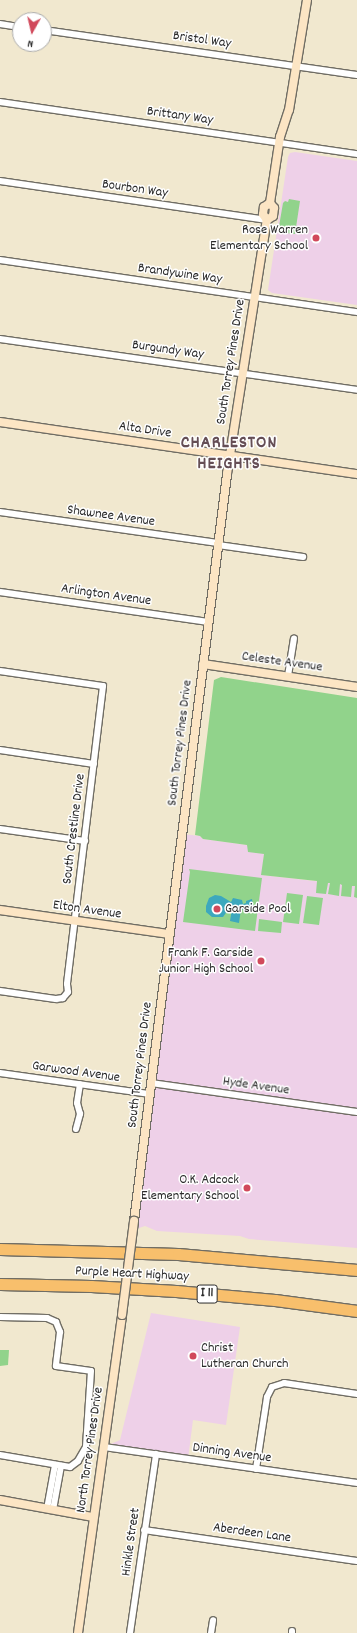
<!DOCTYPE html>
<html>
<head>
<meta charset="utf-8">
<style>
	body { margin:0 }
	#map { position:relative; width:357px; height:1633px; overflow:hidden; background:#f1e8cf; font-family:Dekko,sans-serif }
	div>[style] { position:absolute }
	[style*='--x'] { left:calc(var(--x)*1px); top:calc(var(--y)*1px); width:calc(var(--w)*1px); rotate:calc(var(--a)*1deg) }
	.built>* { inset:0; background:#eed0e8 }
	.green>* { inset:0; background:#91d38b }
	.water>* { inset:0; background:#3da8bd }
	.roads { filter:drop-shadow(1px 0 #706d64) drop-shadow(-1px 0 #706d64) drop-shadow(0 1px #706d64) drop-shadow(0 -1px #706d64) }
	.street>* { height:6px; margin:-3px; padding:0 3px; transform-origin:3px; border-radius:3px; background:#fff }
	.secondary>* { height:8px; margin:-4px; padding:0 4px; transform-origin:4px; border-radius:4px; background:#fce5c4 }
	.highway>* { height:11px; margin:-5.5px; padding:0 5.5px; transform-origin:5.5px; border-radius:5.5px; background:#f8bf6c }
	.bridges { filter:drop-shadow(1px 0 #706d64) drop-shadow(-1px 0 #706d64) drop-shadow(0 1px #706d64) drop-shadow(0 -1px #706d64) }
	.secondary-bridge>* { height:8px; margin:-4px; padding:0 4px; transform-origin:4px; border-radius:4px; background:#fce5c4 }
	.dots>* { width:11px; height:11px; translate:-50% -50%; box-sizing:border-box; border:2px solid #fff; border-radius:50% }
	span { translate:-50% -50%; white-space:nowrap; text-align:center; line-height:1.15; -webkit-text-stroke:3px #fff; paint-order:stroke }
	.shield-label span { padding:1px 3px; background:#fff; border:1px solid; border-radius:3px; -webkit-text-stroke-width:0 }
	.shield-label { font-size:13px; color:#2b2b2b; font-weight:700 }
	.street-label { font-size:14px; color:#2b2b2b }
	.poi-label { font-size:14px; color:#2b2b2b }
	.right { translate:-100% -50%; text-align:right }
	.left { translate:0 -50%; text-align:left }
	.district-label { font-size:18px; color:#654e55; font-weight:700; letter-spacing:1px }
	.north { position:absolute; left:12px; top:12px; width:40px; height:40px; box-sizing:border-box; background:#fff; border:1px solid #aaa; border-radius:50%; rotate:188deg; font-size:11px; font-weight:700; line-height:16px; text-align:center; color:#2b2b2b }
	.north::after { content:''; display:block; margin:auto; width:14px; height:18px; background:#d1495b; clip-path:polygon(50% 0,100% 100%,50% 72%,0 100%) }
</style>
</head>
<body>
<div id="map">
	<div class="built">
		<i style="clip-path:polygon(295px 152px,357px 161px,357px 305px,272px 293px,268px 290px,288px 157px,290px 153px)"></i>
		<i style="clip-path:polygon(182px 834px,200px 836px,203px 839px,247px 845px,264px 854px,262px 875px,357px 886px,357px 1248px,249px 1239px,240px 1236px,157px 1231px,145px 1226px,133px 1230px)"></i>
		<i style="clip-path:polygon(151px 1313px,240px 1327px,226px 1425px,193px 1420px,188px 1459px,104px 1447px,120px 1440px)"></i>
	</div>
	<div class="green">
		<i style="clip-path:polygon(289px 199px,300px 201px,295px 234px,278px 232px,283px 203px,285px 201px,288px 202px)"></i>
		<i style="clip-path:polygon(221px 677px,357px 698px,357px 898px,354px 897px,355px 886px,352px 886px,351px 897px,341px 896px,342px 885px,340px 884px,339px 896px,328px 894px,330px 883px,328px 883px,326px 894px,316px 893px,317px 881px,261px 875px,264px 854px,248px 852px,247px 845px,203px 839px,200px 836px,195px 835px,214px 680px)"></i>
		<i style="clip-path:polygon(189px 869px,262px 878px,255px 931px,183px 922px,190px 872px)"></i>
		<i style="clip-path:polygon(287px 893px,303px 895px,299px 924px,283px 922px)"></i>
		<i style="clip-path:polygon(307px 896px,323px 898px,319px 925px,303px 923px)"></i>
		<i style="clip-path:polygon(259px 919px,282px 922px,281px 933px,258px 931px)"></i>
		<i style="clip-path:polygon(0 1350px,9px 1350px,8px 1365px,0 1366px)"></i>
	</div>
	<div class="water">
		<i style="clip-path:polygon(215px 895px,221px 896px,231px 902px,233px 898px,242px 900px,243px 904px,246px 903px,246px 901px,252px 899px,254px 911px,252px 912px,241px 909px,239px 923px,230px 921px,232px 908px,230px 907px,223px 917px,212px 917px,206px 912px,206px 906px,209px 898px)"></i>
	</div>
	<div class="roads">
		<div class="street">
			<i style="--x:0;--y:24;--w:20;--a:9"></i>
			<i style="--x:44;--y:30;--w:316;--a:8.2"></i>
			<i style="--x:0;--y:102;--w:361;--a:8.3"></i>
			<i style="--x:0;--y:181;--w:270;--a:8.3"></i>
			<i style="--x:0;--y:260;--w:361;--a:8.3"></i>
			<i style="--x:0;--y:339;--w:361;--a:8.1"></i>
			<i style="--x:0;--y:512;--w:220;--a:8.1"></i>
			<i style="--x:218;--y:545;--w:86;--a:8"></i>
			<i style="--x:0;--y:592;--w:211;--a:8.2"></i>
			<i style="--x:0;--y:671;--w:104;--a:8.3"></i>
			<i style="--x:103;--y:686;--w:300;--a:96.9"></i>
			<i style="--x:67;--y:984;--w:8;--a:83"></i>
			<i style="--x:68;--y:992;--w:8;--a:130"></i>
			<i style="--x:63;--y:998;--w:7;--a:172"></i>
			<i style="--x:56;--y:999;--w:57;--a:-171.9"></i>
			<i style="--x:288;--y:676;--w:38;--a:-81"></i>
			<i style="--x:0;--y:750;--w:95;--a:8.5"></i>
			<i style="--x:0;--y:829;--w:86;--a:8"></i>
			<i style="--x:0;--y:1073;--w:150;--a:8"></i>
			<i style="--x:151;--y:1083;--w:208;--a:8"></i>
			<i style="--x:76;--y:1129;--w:16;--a:-75"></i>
			<i style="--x:80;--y:1114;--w:11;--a:-105"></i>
			<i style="--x:77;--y:1103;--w:19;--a:-81"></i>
			<i style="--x:0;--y:1317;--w:47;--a:1.2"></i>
			<i style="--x:47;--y:1318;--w:10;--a:24"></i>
			<i style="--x:56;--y:1322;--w:11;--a:68"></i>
			<i style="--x:60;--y:1332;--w:34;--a:97"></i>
			<i style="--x:56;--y:1366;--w:35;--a:8"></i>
			<i style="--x:91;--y:1371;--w:76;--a:93.8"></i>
			<i style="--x:86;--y:1447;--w:16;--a:120"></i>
			<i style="--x:78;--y:1461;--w:10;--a:143"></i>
			<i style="--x:70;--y:1467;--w:71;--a:-170.3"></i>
			<i style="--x:104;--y:1447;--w:256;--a:8.1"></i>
			<i style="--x:256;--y:1469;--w:73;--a:-81.3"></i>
			<i style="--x:267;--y:1397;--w:11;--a:-63"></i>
			<i style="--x:272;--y:1387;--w:13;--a:-18"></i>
			<i style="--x:284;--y:1383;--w:74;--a:8.6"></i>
			<i style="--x:47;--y:1509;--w:45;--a:-79.7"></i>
			<i style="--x:53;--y:1510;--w:45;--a:-79.7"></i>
			<i style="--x:144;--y:1530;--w:215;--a:8.3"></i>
			<i style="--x:130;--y:1633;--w:181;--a:-81.7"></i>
			<i style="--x:211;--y:1633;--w:13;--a:-81"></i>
			<i style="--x:292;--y:1633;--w:2;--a:-90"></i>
		</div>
		<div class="secondary">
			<i style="--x:267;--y:220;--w:7;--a:-124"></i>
			<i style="--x:263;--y:214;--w:7;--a:-82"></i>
			<i style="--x:264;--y:207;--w:7;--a:-34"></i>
			<i style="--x:270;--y:203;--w:67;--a:-81.4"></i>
			<i style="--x:280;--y:137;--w:28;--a:-72"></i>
			<i style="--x:289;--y:110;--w:111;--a:-80.7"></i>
			<i style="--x:0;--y:422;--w:361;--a:8.3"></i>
			<i style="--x:203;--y:664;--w:156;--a:8.5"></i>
			<i style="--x:0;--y:910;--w:171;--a:8.1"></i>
			<i style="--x:134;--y:1221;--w:753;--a:-82.9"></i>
			<i style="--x:227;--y:474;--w:257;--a:-81.1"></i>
			<i style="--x:267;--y:220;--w:7;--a:-34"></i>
			<i style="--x:273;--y:216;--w:8;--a:-83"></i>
			<i style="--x:274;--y:208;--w:6;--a:-129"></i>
			<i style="--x:0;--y:1500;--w:95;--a:10.4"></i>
			<i style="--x:78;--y:1633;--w:321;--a:-82.1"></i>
		</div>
		<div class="highway">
			<i style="--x:0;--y:1249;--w:178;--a:1.6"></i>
			<i style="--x:178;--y:1254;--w:180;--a:5.1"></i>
			<i style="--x:0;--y:1284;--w:91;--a:1.3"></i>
			<i style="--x:91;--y:1286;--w:85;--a:3.4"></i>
			<i style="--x:176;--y:1291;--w:99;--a:5.2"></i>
			<i style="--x:275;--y:1300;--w:83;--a:7.6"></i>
		</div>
	</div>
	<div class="bridges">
		<div class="secondary-bridge">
			<i style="--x:122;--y:1315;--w:95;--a:-82.7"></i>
		</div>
	</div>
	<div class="dots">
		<i style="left:316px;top:238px;background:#d1495b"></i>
		<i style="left:217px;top:909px;background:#d1495b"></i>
		<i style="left:261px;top:961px;background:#d1495b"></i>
		<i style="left:247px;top:1188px;background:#d1495b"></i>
		<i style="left:193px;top:1356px;background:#d1495b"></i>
	</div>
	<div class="shield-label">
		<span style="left:207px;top:1294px">I 11</span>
	</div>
	<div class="street-label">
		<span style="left:202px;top:40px;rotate:8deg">Bristol Way</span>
		<span style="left:180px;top:116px;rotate:8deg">Brittany Way</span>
		<span style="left:135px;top:189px;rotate:8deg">Bourbon Way</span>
		<span style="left:180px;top:274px;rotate:8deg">Brandywine Way</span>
		<span style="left:168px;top:350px;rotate:8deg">Burgundy Way</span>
		<span style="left:231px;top:362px;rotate:-81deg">South Torrey Pines Drive</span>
		<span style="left:145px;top:430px;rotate:8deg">Alta Drive</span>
		<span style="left:111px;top:516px;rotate:8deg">Shawnee Avenue</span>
		<span style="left:106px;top:595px;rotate:8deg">Arlington Avenue</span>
		<span style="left:282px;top:662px;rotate:8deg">Celeste Avenue</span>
		<span style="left:180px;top:743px;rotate:-83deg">South Torrey Pines Drive</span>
		<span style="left:74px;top:829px;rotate:-83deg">South Crestline Drive</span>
		<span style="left:87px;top:910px;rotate:8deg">Elton Avenue</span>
		<span style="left:140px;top:1065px;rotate:-83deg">South Torrey Pines Drive</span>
		<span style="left:76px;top:1072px;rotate:8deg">Garwood Avenue</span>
		<span style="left:256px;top:1086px;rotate:8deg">Hyde Avenue</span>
		<span style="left:132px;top:1274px;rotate:3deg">Purple Heart Highway</span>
		<span style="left:90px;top:1450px;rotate:-82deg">North Torrey Pines Drive</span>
		<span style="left:232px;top:1453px;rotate:8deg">Dinning Avenue</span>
		<span style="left:252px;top:1533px;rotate:8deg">Aberdeen Lane</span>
		<span style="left:131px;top:1542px;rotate:-82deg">Hinkle Street</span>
	</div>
	<div class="poi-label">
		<span class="right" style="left:308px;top:238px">Rose Warren<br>Elementary School</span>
		<span class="left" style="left:225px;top:909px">Garside Pool</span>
		<span class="right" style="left:253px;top:961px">Frank F. Garside<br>Junior High School</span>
		<span class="right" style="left:239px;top:1188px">O.K. Adcock<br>Elementary School</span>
		<span class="left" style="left:201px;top:1356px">Christ<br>Lutheran Church</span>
	</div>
	<div class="district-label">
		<span style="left:229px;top:455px">CHARLESTON<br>HEIGHTS</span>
	</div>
	<div class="north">N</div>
</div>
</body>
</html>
